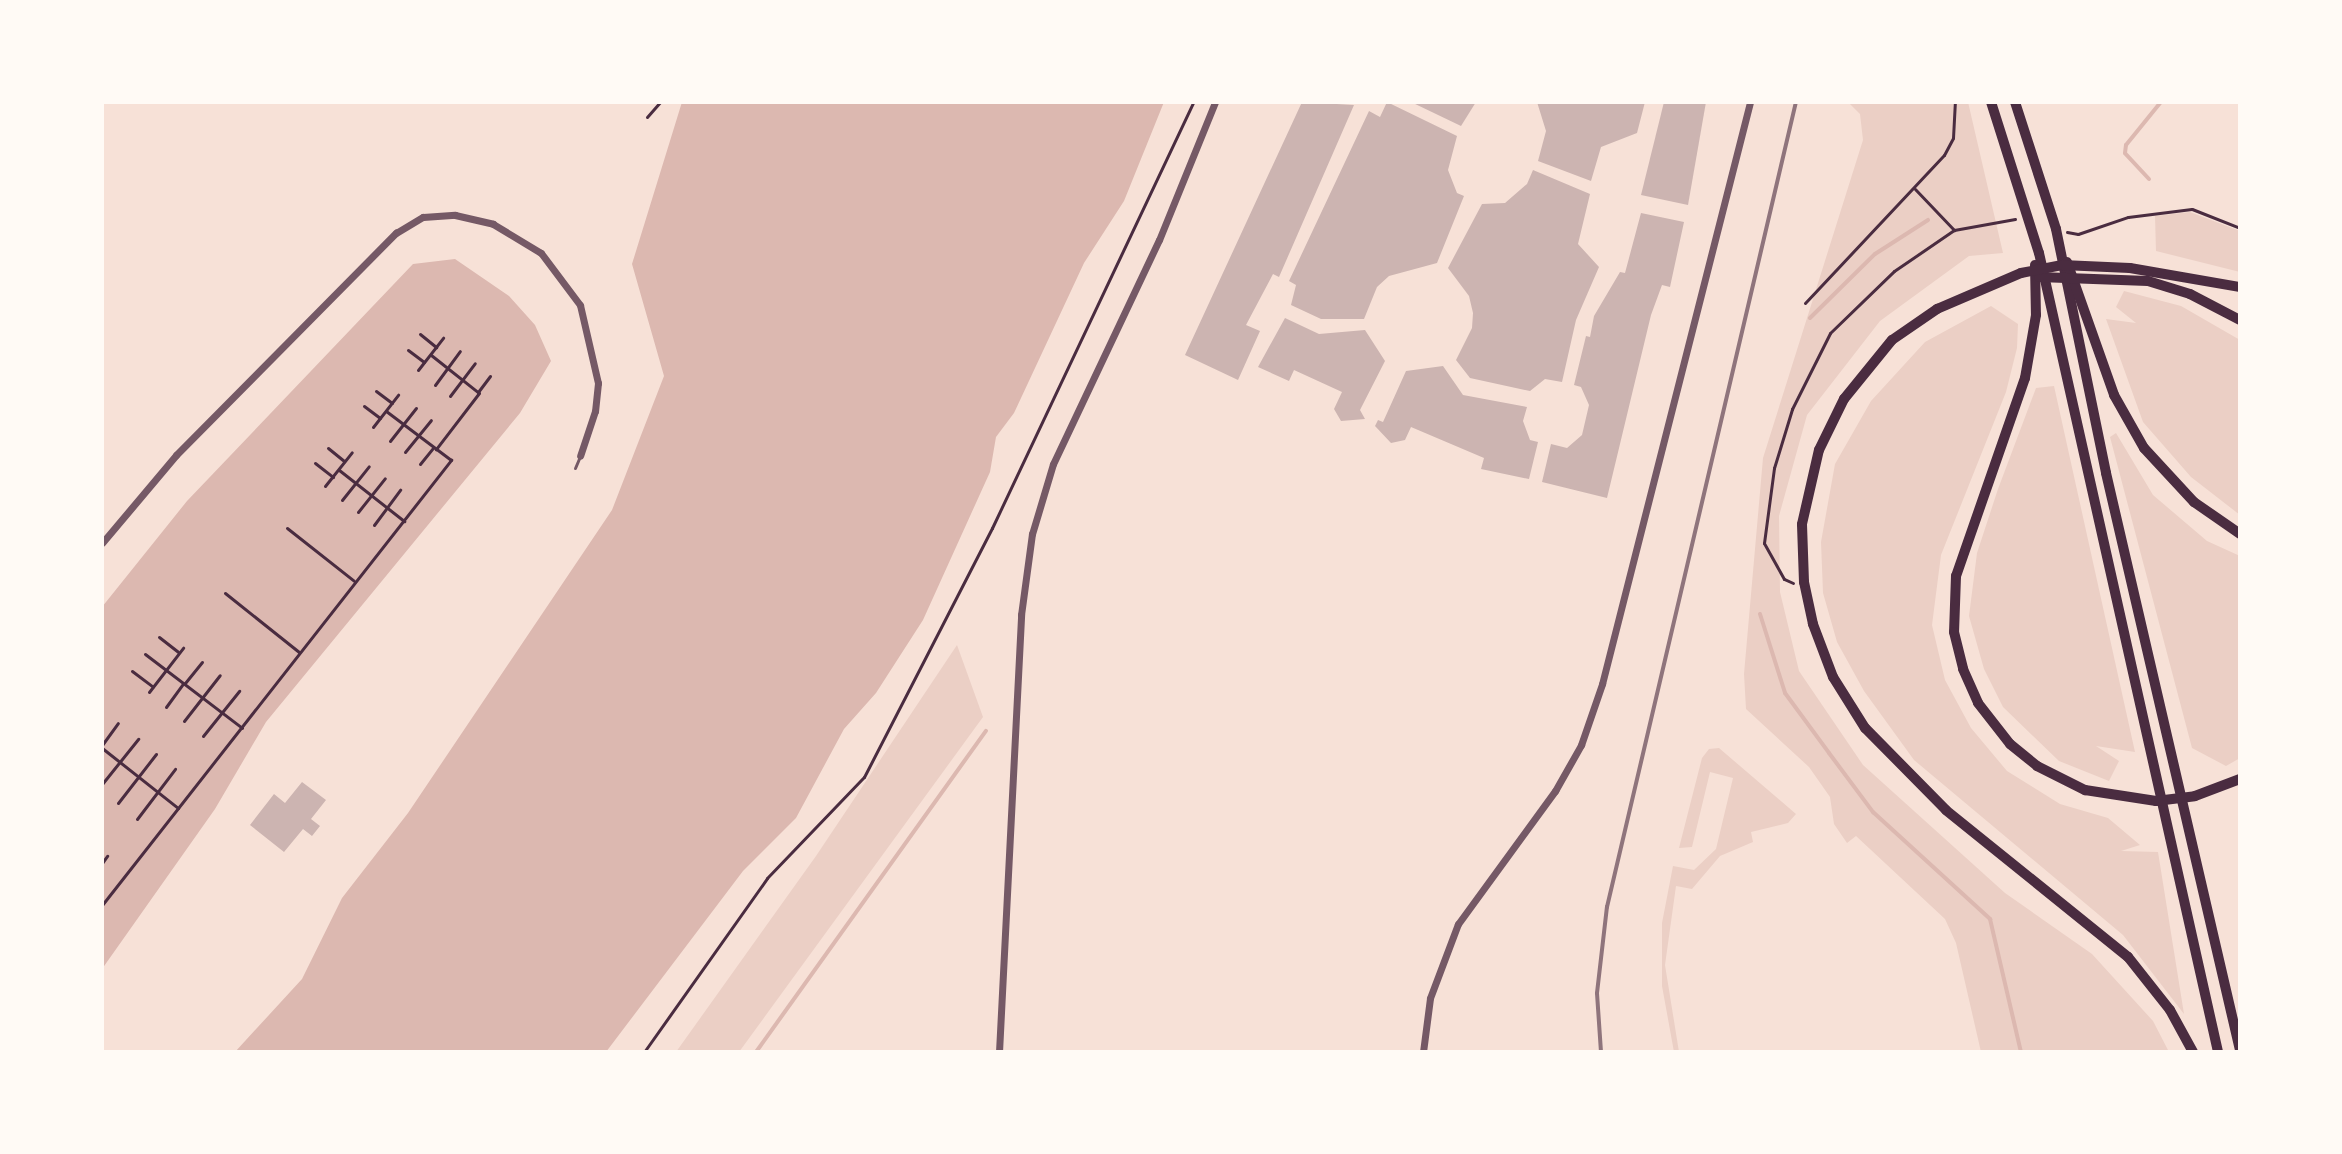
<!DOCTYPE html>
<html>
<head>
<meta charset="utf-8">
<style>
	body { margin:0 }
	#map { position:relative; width:2342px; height:1154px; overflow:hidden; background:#f7e1d7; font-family:Montserrat,sans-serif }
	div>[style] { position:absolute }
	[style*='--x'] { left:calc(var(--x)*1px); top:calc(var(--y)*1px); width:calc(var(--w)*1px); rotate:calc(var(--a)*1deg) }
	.green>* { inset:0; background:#ebcfc5 }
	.water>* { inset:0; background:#dcb8b0 }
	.stream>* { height:4px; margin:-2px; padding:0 2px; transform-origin:2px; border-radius:2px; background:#dcb8b0 }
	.building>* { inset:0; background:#ccb4b1 }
	.path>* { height:3px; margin:-1.5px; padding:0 1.5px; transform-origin:1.5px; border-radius:1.5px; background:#4a2c40 }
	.service>* { height:3px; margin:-1.5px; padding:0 1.5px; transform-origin:1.5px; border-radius:1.5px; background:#755966 }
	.minor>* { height:7px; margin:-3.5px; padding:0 3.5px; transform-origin:3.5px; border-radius:3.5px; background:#755966 }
	.primary>* { height:10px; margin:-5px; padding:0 5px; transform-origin:5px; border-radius:5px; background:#4a2c40 }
	.rail>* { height:4px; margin:-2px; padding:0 2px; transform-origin:2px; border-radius:2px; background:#8f747c }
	span { translate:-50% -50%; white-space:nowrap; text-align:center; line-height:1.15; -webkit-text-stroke:6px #fffaf5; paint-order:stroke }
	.frame { position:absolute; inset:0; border:104px solid #fffaf5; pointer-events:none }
</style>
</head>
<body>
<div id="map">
	<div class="green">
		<i style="clip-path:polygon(1848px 102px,1968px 102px,2003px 253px,1969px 256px,1880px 321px,1807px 415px,1779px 516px,1780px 592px,1799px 671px,1863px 765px,2005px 893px,2092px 954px,2153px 1021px,2169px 1052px,1981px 1052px,1956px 943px,1945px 919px,1856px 836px,1847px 843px,1834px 824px,1830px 797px,1809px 767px,1746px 709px,1744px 674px,1763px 458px,1863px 140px,1860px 114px)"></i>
		<i style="clip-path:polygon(2190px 212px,2240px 231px,2240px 272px,2156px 251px,2155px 216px)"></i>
		<i style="clip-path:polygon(2124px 291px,2181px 306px,2240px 340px,2240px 515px,2191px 477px,2143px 422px,2106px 319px,2136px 323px,2116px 307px)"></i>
		<i style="clip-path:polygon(1991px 306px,2018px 324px,2017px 348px,2006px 392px,1941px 555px,1932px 625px,1945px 680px,1971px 728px,2007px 771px,2060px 804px,2108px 818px,2140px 845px,2121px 851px,2158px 852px,2184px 1014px,2123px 935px,1914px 760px,1864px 691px,1837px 642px,1823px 593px,1821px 542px,1835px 464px,1871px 401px,1925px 342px)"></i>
		<i style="clip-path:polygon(2054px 386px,2135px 752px,2096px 746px,2119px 761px,2109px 781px,2059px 761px,2003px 707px,1984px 669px,1969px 616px,1977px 553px,1998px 489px,2036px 388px)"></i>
		<i style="clip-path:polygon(2116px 433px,2153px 495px,2207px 541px,2240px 556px,2240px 758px,2226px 766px,2192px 748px,2110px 437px)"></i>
		<i style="clip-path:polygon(957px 645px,983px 717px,739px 1052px,676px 1052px,816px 856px)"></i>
		<i style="clip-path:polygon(1719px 748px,1796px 814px,1788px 823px,1751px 832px,1753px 842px,1720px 856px,1692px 889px,1676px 886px,1665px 965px,1679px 1052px,1674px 1052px,1662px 986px,1662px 923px,1673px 866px,1694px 870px,1716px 849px,1733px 778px,1710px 772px,1692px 847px,1679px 848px,1702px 758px,1709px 749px)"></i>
	</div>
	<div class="water">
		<i style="clip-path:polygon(682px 102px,1164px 102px,1124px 201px,1084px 263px,1014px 413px,996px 437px,990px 472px,923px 620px,876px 693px,844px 729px,796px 818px,743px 871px,606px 1052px,235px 1052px,302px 979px,342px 898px,408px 813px,612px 510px,664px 376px,632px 264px)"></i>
		<i style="clip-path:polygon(455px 259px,509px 296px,535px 325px,551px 361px,520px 413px,266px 722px,215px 809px,102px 969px,102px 607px,187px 501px,413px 264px)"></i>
	</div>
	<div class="stream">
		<i style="--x:2149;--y:179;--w:35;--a:-133"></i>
		<i style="--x:2125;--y:153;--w:8;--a:-83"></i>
		<i style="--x:2126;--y:145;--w:55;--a:-50.9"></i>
		<i style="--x:1810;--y:318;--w:91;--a:-44.6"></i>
		<i style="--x:1875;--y:254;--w:63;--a:-32.7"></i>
		<i style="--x:1760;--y:614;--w:83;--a:72.4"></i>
		<i style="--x:1785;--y:693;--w:74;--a:53.7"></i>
		<i style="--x:1829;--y:753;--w:74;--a:53.3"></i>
		<i style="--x:1873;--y:812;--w:159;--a:42.4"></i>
		<i style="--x:1990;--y:919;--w:137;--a:76.9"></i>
		<i style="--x:756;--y:1052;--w:395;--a:-54.4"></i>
	</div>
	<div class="building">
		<i style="clip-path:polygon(1302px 102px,1354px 105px,1279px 277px,1273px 274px,1246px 325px,1260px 331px,1238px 380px,1185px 355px)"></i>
		<i style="clip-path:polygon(1387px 102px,1457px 136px,1448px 170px,1457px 193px,1464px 196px,1437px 263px,1389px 276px,1377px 287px,1364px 319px,1321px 319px,1291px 305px,1296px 285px,1289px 281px,1369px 111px,1380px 117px)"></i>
		<i style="clip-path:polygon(1411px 102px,1476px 102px,1461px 126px)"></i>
		<i style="clip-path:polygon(1537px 102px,1645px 102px,1637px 133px,1601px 147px,1591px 181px,1538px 161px,1546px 131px)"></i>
		<i style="clip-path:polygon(1664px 102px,1706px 102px,1688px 205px,1641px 195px)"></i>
		<i style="clip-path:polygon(1533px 170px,1590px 194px,1578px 244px,1599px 267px,1576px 320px,1562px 382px,1545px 379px,1530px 391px,1470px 378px,1456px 360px,1472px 328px,1473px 313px,1469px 296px,1448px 268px,1482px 204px,1505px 203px,1527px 184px)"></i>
		<i style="clip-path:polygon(1641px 213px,1684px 222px,1670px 287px,1662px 285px,1651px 315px,1607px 498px,1542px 482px,1551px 444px,1567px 448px,1582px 435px,1589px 405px,1581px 387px,1574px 385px,1586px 336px,1590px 337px,1594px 316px,1620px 272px,1625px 273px)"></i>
		<i style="clip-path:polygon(1285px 318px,1319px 334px,1365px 330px,1385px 361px,1360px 410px,1365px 419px,1341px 421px,1334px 409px,1342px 392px,1294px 370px,1289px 381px,1258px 367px)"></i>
		<i style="clip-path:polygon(1443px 366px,1463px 395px,1527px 407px,1523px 421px,1530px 440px,1538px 442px,1529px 479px,1481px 469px,1484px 458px,1411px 427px,1405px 440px,1391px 443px,1375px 426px,1378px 420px,1383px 422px,1406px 371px)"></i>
		<i style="clip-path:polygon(302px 782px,326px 800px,311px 819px,320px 826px,312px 836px,303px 829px,284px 852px,250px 825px,274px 794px,285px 803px)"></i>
	</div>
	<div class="path">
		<i style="--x:647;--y:117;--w:20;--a:-49"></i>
		<i style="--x:1915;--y:189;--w:57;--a:46.4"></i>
		<i style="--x:1954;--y:230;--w:62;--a:-10.2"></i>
		<i style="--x:2067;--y:232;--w:11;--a:10"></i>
		<i style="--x:2078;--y:234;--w:53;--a:-18.8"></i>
		<i style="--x:2128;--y:217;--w:64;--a:-7.1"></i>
		<i style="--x:2192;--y:209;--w:52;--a:21.6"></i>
		<i style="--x:1805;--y:303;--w:203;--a:-46.8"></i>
		<i style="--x:1944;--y:155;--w:19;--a:-62"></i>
		<i style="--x:1953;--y:138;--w:36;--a:-87"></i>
		<i style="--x:420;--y:334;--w:21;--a:39"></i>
		<i style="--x:408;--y:350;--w:20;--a:37"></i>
		<i style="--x:431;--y:355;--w:61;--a:38.4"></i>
		<i style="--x:479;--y:393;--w:71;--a:127.5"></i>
		<i style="--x:418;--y:370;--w:41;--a:-52"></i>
		<i style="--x:435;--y:385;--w:42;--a:-53.7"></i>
		<i style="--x:376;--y:391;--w:20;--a:37"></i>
		<i style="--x:478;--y:392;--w:20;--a:-53"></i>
		<i style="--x:450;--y:396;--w:41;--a:-52.9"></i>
		<i style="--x:364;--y:406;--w:20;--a:37"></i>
		<i style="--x:373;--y:427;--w:41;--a:-52"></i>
		<i style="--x:390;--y:441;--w:42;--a:-51.8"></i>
		<i style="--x:328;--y:448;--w:21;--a:39"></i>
		<i style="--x:405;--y:452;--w:41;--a:-50.9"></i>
		<i style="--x:315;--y:463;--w:23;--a:38"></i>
		<i style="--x:420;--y:464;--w:21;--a:-51"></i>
		<i style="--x:339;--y:470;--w:83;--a:38.1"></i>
		<i style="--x:325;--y:486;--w:43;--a:-51.5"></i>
		<i style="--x:342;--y:500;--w:43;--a:-51.5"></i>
		<i style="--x:358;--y:512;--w:43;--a:-51.5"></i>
		<i style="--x:374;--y:525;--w:44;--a:-53.4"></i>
		<i style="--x:287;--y:528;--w:85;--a:38.3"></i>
		<i style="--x:1793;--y:583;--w:10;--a:-156"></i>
		<i style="--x:1784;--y:579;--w:41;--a:-119.1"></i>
		<i style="--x:1764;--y:543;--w:76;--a:-82.4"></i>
		<i style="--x:1774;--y:468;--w:62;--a:-73"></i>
		<i style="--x:1792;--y:409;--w:85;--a:-63.4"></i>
		<i style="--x:1830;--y:333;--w:89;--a:-44.1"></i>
		<i style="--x:1894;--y:271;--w:73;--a:-34.3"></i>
		<i style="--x:225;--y:593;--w:95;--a:38.6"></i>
		<i style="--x:159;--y:637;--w:24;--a:38"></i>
		<i style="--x:145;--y:654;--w:122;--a:37.3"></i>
		<i style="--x:132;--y:671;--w:26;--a:37"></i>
		<i style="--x:185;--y:683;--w:27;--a:-51"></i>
		<i style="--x:149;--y:692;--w:56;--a:-52.3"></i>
		<i style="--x:166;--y:707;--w:29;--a:-54"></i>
		<i style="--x:184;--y:721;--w:58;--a:-52"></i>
		<i style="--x:203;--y:736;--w:58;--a:-51.3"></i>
		<i style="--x:102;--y:745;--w:27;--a:-54"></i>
		<i style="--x:102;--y:748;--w:97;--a:38.3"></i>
		<i style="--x:102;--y:784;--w:58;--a:-51.3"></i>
		<i style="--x:118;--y:803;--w:62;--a:-52.2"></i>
		<i style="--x:137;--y:819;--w:63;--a:-52.8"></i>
		<i style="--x:102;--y:863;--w:9;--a:-54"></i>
		<i style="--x:102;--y:905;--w:566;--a:-51.89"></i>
		<i style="--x:451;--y:460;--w:81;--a:-143"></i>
		<i style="--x:644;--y:1052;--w:213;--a:-54.7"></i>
		<i style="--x:767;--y:878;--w:140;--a:-46.2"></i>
		<i style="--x:864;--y:777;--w:280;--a:-62.8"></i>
		<i style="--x:992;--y:528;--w:471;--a:-64.7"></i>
	</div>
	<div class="service">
		<i style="--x:575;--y:468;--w:13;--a:-67"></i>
	</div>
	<div class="minor">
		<i style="--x:102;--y:543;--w:115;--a:-49.9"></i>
		<i style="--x:176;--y:455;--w:313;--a:-45.3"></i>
		<i style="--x:396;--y:233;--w:31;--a:-31"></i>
		<i style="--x:423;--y:217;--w:32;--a:-4"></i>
		<i style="--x:455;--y:215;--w:39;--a:13"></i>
		<i style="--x:493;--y:224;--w:56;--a:31.1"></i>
		<i style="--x:541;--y:253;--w:65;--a:53.1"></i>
		<i style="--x:580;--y:305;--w:80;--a:77"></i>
		<i style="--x:598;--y:383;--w:28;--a:96"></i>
		<i style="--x:595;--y:411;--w:47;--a:108.4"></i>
		<i style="--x:999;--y:1052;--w:438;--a:-87.1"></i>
		<i style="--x:1021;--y:615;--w:82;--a:-82.3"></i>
		<i style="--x:1032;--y:534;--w:73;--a:-73.3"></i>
		<i style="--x:1053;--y:464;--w:248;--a:-64.7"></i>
		<i style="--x:1159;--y:240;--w:149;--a:-67.9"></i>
		<i style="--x:1423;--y:1052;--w:54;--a:-82.6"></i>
		<i style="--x:1430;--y:998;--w:79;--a:-69.3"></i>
		<i style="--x:1458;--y:924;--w:165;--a:-53.9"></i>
		<i style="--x:1555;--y:791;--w:53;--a:-60.5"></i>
		<i style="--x:1581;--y:745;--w:65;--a:-71"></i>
		<i style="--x:1602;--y:684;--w:601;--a:-75.73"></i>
	</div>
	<div class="primary">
		<i style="--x:1991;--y:102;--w:158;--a:72.4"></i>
		<i style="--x:2039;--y:253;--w:819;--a:77.37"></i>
		<i style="--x:2015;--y:102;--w:133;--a:72.1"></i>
		<i style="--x:2056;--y:229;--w:249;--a:78.4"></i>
		<i style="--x:2106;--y:473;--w:592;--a:76.93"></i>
		<i style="--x:2067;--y:262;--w:141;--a:70.5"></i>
		<i style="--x:2114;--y:395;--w:61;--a:60.5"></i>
		<i style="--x:2144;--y:448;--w:74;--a:47.2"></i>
		<i style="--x:2194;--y:502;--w:56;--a:34.8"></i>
		<i style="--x:2035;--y:265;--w:50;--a:88.9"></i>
		<i style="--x:2036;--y:315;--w:64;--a:99.9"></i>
		<i style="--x:2025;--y:378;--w:210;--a:109.2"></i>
		<i style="--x:1956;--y:576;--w:56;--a:92"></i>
		<i style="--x:1954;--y:632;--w:38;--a:76"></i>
		<i style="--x:1963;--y:669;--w:37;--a:66"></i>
		<i style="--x:1978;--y:703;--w:52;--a:52"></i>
		<i style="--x:2010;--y:744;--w:35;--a:39"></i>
		<i style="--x:2037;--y:766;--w:54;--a:26.6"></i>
		<i style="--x:2085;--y:790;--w:72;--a:8.8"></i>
		<i style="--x:2156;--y:801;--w:39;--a:-7"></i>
		<i style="--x:2195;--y:796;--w:48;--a:-20.7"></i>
		<i style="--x:2039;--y:277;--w:109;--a:2.1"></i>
		<i style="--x:2148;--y:281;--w:44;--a:17.2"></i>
		<i style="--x:2190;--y:294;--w:56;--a:27.5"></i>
		<i style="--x:2193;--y:1052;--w:48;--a:-118.7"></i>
		<i style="--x:2170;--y:1010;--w:68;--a:-128.4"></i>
		<i style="--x:2128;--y:957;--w:234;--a:-141.1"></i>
		<i style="--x:1946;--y:810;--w:115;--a:-134.6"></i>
		<i style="--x:1865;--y:728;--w:60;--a:-122.1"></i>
		<i style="--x:1833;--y:677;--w:57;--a:-110.7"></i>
		<i style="--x:1813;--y:624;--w:43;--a:-102.1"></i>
		<i style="--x:1804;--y:582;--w:58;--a:-92"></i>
		<i style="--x:1802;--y:524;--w:76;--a:-77.1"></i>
		<i style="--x:1819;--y:450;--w:57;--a:-63.9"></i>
		<i style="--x:1844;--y:399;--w:76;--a:-50.9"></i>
		<i style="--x:1892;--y:340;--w:55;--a:-34.6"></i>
		<i style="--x:1937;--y:309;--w:91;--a:-23.2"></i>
		<i style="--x:2021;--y:273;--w:42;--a:-11"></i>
		<i style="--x:2062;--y:265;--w:68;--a:2.5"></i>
		<i style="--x:2130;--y:268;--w:112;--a:9.8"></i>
	</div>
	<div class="rail">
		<i style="--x:1601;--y:1052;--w:59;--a:-93.9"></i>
		<i style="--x:1597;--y:993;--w:87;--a:-83.4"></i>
		<i style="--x:1607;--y:907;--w:827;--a:-76.79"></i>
	</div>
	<div class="frame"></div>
</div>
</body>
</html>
